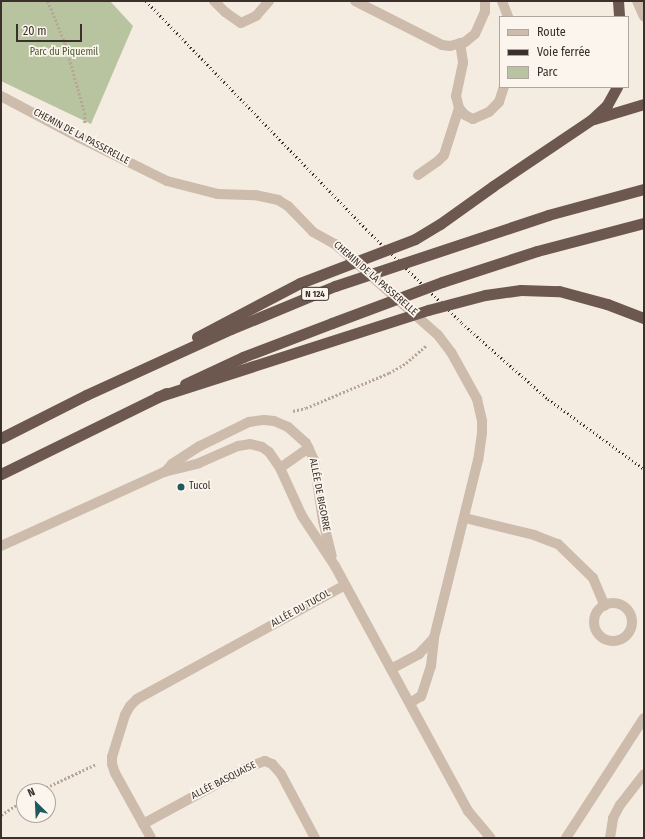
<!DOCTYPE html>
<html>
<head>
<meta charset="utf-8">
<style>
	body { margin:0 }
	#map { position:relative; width:645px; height:839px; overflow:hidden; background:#f4ebe1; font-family:"Fira Sans Condensed",sans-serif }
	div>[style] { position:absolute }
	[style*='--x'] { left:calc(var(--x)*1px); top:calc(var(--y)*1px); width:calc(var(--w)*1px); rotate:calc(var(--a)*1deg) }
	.green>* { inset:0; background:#b8c4a0 }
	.path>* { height:2.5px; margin-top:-1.25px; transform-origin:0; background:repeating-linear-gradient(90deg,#b9a596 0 2px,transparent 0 4px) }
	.service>* { height:10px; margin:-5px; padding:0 5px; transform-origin:5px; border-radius:5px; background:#cdbbac }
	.minor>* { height:10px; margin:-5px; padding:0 5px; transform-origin:5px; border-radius:5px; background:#cdbbac }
	.minor>.ring { margin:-5px; padding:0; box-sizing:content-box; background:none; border:10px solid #cdbbac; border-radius:50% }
	.tertiary>* { height:10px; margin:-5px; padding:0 5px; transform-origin:5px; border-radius:5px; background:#cdbbac }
	.trunk>* { height:11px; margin:-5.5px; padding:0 5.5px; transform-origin:5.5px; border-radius:5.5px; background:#6c584f }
	.rail>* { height:3px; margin-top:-1.5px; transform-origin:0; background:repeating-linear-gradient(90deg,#3b302b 0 1px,transparent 0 4px) }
	.trunk-bridge>* { height:11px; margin:-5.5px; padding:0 5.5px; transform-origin:5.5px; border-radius:5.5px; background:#6c584f }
	.dots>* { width:11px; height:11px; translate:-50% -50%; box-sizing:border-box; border:2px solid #fbf5ee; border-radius:50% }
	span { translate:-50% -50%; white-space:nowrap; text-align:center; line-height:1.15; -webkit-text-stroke:3.5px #fbf5ee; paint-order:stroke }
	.shield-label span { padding:1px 3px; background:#fbf5ee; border:1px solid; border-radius:3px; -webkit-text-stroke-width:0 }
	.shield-label { font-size:9px; color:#3b302b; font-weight:700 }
	.park-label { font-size:10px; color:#4a5a2e }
	.street-label { font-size:10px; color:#3b302b }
	.poi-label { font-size:10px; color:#3b302b }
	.left { translate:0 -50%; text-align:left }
	.frame { position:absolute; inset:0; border:2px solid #3b302b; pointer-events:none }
	.legend { position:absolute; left:499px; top:16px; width:130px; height:72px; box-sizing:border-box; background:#fbf5ee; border:1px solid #aea6a0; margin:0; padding:5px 7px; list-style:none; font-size:12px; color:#3b302b }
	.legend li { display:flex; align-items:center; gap:8px; height:20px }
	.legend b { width:20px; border:1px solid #aea6a0 }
	.north { position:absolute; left:16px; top:783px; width:40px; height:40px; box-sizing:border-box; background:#fbf5ee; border:1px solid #aea6a0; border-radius:50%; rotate:336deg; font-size:11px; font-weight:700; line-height:16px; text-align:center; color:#3b302b }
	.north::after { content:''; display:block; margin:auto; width:14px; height:18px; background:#1f5a5e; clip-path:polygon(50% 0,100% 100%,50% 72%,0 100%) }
	.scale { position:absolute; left:16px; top:24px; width:66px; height:18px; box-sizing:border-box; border:2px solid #3b302b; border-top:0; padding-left:5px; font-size:12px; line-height:14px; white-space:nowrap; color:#3b302b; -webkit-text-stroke:3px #fbf5ee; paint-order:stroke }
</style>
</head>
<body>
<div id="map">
	<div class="green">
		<i style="clip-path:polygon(1px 1px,110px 1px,133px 26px,91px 124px,1px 81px)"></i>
	</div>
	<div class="path">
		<i style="--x:48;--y:1;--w:45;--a:68"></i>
		<i style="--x:65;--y:43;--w:73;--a:74.1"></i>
		<i style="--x:85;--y:113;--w:10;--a:90"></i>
		<i style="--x:293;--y:411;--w:13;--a:-13"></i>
		<i style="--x:306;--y:408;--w:90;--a:-22.9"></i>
		<i style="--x:389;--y:373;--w:20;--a:-30"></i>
		<i style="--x:406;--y:363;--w:28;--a:-41"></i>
		<i style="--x:39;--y:791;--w:63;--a:-25.3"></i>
		<i style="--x:1;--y:815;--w:27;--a:-33"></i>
	</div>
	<div class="service">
		<i style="--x:502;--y:1;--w:17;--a:69"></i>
		<i style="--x:460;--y:43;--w:20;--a:81"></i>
		<i style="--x:463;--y:63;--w:34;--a:102"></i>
		<i style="--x:456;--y:96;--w:12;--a:76"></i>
		<i style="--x:459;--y:108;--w:9;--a:49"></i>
		<i style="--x:465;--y:115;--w:9;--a:27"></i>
		<i style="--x:473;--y:119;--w:17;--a:-24"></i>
		<i style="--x:489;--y:112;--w:14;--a:-45"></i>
		<i style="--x:499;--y:102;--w:16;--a:-72"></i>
		<i style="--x:418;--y:175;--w:24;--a:-35"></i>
		<i style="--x:438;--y:161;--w:8;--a:-45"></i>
		<i style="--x:444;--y:155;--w:49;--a:-72.3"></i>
		<i style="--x:280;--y:468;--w:35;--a:-35"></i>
	</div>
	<div class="minor">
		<i style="--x:214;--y:1;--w:16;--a:45"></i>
		<i style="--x:225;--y:12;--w:19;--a:35"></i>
		<i style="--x:241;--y:23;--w:17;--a:-25"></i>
		<i style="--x:256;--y:16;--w:20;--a:-49"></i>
		<i style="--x:355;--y:1;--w:97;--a:26.8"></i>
		<i style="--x:442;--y:45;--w:8;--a:7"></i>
		<i style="--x:450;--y:46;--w:16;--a:-15"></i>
		<i style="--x:465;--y:42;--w:13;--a:-39"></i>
		<i style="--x:475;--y:34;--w:24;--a:-66"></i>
		<i style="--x:485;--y:12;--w:11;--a:-90"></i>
		<i style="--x:1;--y:96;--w:87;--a:28"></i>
		<i style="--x:78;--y:137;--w:99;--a:26.3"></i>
		<i style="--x:167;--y:181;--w:53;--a:14.3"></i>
		<i style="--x:218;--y:194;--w:37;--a:2"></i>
		<i style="--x:255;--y:195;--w:24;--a:12"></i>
		<i style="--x:278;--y:200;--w:12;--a:31"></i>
		<i style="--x:288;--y:206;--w:36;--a:46"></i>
		<i style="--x:313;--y:232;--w:25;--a:29"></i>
		<i style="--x:335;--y:244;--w:137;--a:41.5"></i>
		<i style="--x:438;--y:335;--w:21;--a:53"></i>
		<i style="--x:451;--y:352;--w:54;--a:61"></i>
		<i style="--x:477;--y:399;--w:23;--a:77"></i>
		<i style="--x:482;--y:421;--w:12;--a:90"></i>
		<i style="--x:482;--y:433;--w:27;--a:98"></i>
		<i style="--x:478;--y:460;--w:183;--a:103.9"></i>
		<i style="--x:434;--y:638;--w:28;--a:96"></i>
		<i style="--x:431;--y:666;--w:32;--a:108"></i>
		<i style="--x:421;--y:696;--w:13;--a:148"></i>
		<i style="--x:165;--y:472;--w:11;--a:-49"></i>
		<i style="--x:172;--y:464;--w:33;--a:-33"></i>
		<i style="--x:200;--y:446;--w:55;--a:-26.1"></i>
		<i style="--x:249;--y:422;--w:15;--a:-8"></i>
		<i style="--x:264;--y:420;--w:10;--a:6"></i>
		<i style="--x:274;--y:421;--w:15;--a:23"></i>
		<i style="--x:288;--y:427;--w:24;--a:42"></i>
		<i style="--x:306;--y:443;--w:19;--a:65"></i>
		<i style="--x:314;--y:460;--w:62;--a:81.6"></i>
		<i style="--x:323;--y:521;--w:36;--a:76"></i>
		<i style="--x:465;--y:518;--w:71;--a:13.8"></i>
		<i style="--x:534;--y:535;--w:26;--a:21"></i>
		<i style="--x:558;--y:544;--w:49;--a:44.2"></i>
		<i style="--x:593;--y:578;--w:30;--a:67"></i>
		<i style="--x:1;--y:546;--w:179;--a:-24.4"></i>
		<i style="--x:164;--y:472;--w:36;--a:-14"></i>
		<i style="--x:199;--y:463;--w:43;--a:-23.6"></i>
		<i style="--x:238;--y:446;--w:12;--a:-9"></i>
		<i style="--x:250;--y:444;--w:12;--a:14"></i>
		<i style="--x:262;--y:447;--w:9;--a:36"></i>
		<i style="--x:269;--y:452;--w:19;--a:55"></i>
		<i style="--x:280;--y:468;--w:53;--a:65.4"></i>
		<i style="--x:302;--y:516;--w:60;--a:56.6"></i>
		<i style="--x:335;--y:566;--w:279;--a:61.5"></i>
		<i style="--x:468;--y:811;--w:35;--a:50"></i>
		<i class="ring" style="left:594px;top:603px;width:28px;height:28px"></i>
		<i style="--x:391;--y:669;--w:32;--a:-28"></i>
		<i style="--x:419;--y:654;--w:22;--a:-47"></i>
		<i style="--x:143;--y:824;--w:122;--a:-28.5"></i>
		<i style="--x:250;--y:766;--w:16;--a:-18"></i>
		<i style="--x:265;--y:761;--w:8;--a:23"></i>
		<i style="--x:272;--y:764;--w:13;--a:48"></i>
		<i style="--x:281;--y:774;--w:72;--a:62"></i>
		<i style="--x:151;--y:838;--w:74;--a:-119"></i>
		<i style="--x:115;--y:773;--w:9;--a:-108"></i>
		<i style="--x:112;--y:764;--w:7;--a:-90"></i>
		<i style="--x:112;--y:757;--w:44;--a:-72.8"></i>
		<i style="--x:125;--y:715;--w:10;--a:-61"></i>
		<i style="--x:130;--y:706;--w:10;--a:-45"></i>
		<i style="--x:137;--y:699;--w:237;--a:-28.7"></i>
		<i style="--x:610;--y:838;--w:20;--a:-81"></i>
		<i style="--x:613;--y:818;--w:15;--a:-62"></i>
		<i style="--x:620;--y:805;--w:39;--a:-52"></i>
	</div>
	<div class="tertiary">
		<i style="--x:637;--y:1;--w:17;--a:66"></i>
		<i style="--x:566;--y:838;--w:143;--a:-57"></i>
	</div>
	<div class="trunk">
		<i style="--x:618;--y:1;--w:16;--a:86"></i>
		<i style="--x:594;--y:119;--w:52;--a:-16.7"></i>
		<i style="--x:493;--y:186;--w:118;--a:-34"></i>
		<i style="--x:591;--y:120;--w:22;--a:-43"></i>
		<i style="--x:607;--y:105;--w:21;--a:-61"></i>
		<i style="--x:185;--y:384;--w:64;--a:-25"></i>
		<i style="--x:243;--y:357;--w:95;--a:-20.9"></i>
		<i style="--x:1;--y:474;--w:184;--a:-26.1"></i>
	</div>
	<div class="rail">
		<i style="--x:146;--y:1;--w:317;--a:46"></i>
		<i style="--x:366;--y:229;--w:134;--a:44.4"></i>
		<i style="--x:462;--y:323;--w:115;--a:41.5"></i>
		<i style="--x:548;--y:399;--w:119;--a:36.1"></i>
	</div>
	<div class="trunk-bridge">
		<i style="--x:332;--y:323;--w:117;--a:-20.4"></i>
		<i style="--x:442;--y:282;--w:100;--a:-18.1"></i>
		<i style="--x:537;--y:251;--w:111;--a:-14.7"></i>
		<i style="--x:197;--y:337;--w:116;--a:-27.7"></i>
		<i style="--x:300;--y:283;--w:123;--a:-20.9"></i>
		<i style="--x:415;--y:239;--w:29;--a:-31"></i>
		<i style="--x:440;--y:224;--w:65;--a:-35.6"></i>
		<i style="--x:157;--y:397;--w:285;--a:-17.8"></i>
		<i style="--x:428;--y:310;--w:59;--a:-14.7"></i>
		<i style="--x:485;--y:295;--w:36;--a:-8"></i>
		<i style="--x:521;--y:290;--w:38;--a:2"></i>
		<i style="--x:559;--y:291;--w:50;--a:15.2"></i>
		<i style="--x:607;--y:304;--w:40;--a:21"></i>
		<i style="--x:1;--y:438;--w:95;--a:-26.8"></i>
		<i style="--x:86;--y:395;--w:159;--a:-24.5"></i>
		<i style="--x:231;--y:329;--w:113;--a:-22.5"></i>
		<i style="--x:335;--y:286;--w:225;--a:-18.4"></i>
		<i style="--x:548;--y:215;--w:99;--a:-15.2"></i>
	</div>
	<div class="dots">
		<i style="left:181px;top:487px;background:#1f5a5e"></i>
	</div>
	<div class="shield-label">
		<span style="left:315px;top:294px">N 124</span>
	</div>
	<div class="park-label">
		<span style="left:64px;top:53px">Parc du Piquemil</span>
	</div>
	<div class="street-label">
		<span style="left:81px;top:137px;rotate:28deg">CHEMIN DE LA PASSERELLE</span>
		<span style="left:375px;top:279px;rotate:41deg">CHEMIN DE LA PASSERELLE</span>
		<span style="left:319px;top:495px;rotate:79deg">ALLÉE DE BIGORRE</span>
		<span style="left:301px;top:609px;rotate:-29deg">ALLÉE DU TUCOL</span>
		<span style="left:224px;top:781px;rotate:-27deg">ALLÉE BASQUAISE</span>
	</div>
	<div class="poi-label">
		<span class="left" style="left:189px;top:487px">Tucol</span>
	</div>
	<div class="frame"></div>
	<ul class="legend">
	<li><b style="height:5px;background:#cdbbac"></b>Route</li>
	<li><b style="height:5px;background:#3b302b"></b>Voie ferrée</li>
	<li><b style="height:11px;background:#b8c4a0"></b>Parc</li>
	</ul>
	<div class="north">N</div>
	<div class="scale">20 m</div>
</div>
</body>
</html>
